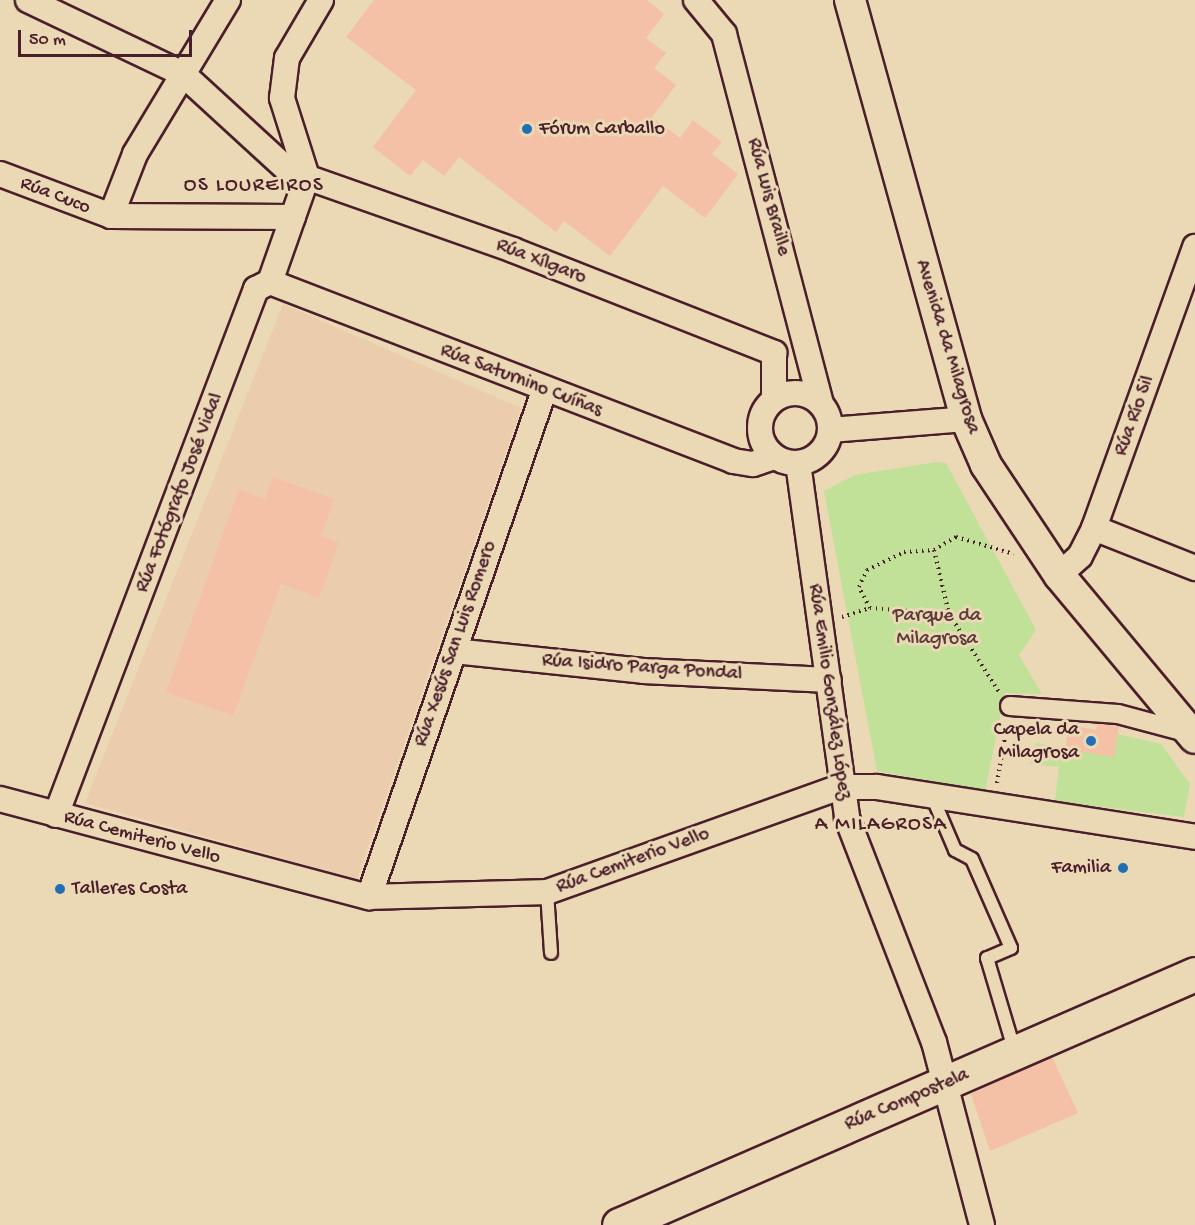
<!DOCTYPE html>
<html>
<head>
<meta charset="utf-8">
<style>
	body { margin:0 }
	#map { position:relative; width:1195px; height:1225px; overflow:hidden; background:#ebd8b5; font-family:"Gochi Hand",sans-serif }
	div>[style] { position:absolute }
	[style*='--x'] { left:calc(var(--x)*1px); top:calc(var(--y)*1px); width:calc(var(--w)*1px); rotate:calc(var(--a)*1deg) }
	.built>* { inset:0; background:#ebcdad }
	.green>* { inset:0; background:#c1e098 }
	.building>* { inset:0; background:#f4c0a6 }
	.path>* { height:4px; margin-top:-2px; transform-origin:0; background:repeating-linear-gradient(90deg,#4a1f2b 0 1.5px,transparent 0 6px) }
	.roads { filter:drop-shadow(2px 0 #4a1f2b) drop-shadow(-2px 0 #4a1f2b) drop-shadow(0 2px #4a1f2b) drop-shadow(0 -2px #4a1f2b) }
	.service>* { height:12px; margin:-6px; padding:0 6px; transform-origin:6px; border-radius:6px; background:#ebd8b5 }
	.pedestrian>* { height:18px; margin:-9px; padding:0 9px; transform-origin:9px; border-radius:9px; background:#ebd8b5 }
	.minor>* { height:24px; margin:-12px; padding:0 12px; transform-origin:12px; border-radius:12px; background:#ebd8b5 }
	.minor>.ring { margin:-12px; padding:0; box-sizing:content-box; background:none; border:24px solid #ebd8b5; border-radius:50% }
	.tertiary>* { height:30px; margin:-15px; padding:0 15px; transform-origin:15px; border-radius:15px; background:#ebd8b5 }
	.secondary>* { height:33px; margin:-16.5px; padding:0 16.5px; transform-origin:16.5px; border-radius:16.5px; background:#ebd8b5 }
	.dots>* { width:16px; height:16px; translate:-50% -50%; box-sizing:border-box; border:3px solid #ebd8b5; border-radius:50% }
	span { translate:-50% -50%; white-space:nowrap; text-align:center; line-height:1.15; -webkit-text-stroke:6px #ebd8b5; paint-order:stroke }
	.poi-label { font-size:20px; color:#4a1f2b }
	.left { translate:0 -50%; text-align:left }
	.right { translate:-100% -50%; text-align:right }
	.street-label { font-size:20px; color:#4a1f2b }
	.park-label { font-size:20px; color:#5c3c3b }
	.neighbourhood-label { font-size:21px; color:#4a1f2b; letter-spacing:1.5px }
	.scale { position:absolute; left:18px; top:30px; width:174px; height:27px; box-sizing:border-box; border:3px solid #4a1f2b; border-top:0; padding-left:8px; font-size:18px; line-height:21px; white-space:nowrap; color:#4a1f2b; -webkit-text-stroke:4px #ebd8b5; paint-order:stroke }
</style>
</head>
<body>
<div id="map">
	<div class="built">
		<i style="clip-path:polygon(283px 304px,521px 408px,357px 879px,85px 803px)"></i>
	</div>
	<div class="green">
		<i style="clip-path:polygon(937px 462px,946px 463px,1036px 630px,1019px 655px,1042px 694px,1005px 693px,985px 791px,877px 771px,824px 491px,855px 475px)"></i>
		<i style="clip-path:polygon(1117px 734px,1161px 744px,1190px 784px,1184px 817px,1055px 801px,1059px 767px,1030px 764px,1036px 743px,1113px 757px)"></i>
	</div>
	<div class="building">
		<i style="clip-path:polygon(374px 0,647px 0,664px 14px,646px 38px,666px 53px,654px 68px,676px 85px,652px 117px,680px 138px,693px 120px,722px 142px,712px 154px,738px 174px,705px 218px,663px 186px,610px 256px,564px 221px,556px 232px,459px 157px,444px 176px,423px 160px,410px 176px,373px 147px,416px 90px,346px 37px)"></i>
		<i style="clip-path:polygon(273px 477px,334px 499px,321px 536px,339px 543px,319px 598px,281px 584px,233px 716px,166px 692px,239px 489px,265px 499px)"></i>
		<i style="clip-path:polygon(1098px 722px,1119px 726px,1114px 757px,1065px 749px,1069px 725px,1096px 730px)"></i>
		<i style="clip-path:polygon(1051px 1055px,1078px 1113px,990px 1151px,971px 1094px)"></i>
	</div>
	<div class="path">
		<i style="--x:934;--y:550;--w:26;--a:-31"></i>
		<i style="--x:956;--y:537;--w:60;--a:16.3"></i>
		<i style="--x:949;--y:614;--w:79;--a:-175.7"></i>
		<i style="--x:870;--y:608;--w:24;--a:-118"></i>
		<i style="--x:859;--y:587;--w:19;--a:-65"></i>
		<i style="--x:867;--y:570;--w:41;--a:-25.9"></i>
		<i style="--x:904;--y:552;--w:30;--a:-4"></i>
		<i style="--x:934;--y:550;--w:66;--a:76.8"></i>
		<i style="--x:949;--y:614;--w:93;--a:57.3"></i>
		<i style="--x:842;--y:617;--w:29;--a:-18"></i>
		<i style="--x:997;--y:783;--w:59;--a:-80.2"></i>
	</div>
	<div class="roads">
		<div class="service">
			<i style="--x:932;--y:796;--w:59;--a:66.9"></i>
			<i style="--x:955;--y:850;--w:19;--a:28"></i>
			<i style="--x:972;--y:859;--w:97;--a:66.3"></i>
			<i style="--x:1011;--y:948;--w:26;--a:157"></i>
			<i style="--x:987;--y:958;--w:98;--a:73.4"></i>
			<i style="--x:547;--y:892;--w:61;--a:86.2"></i>
		</div>
		<div class="pedestrian">
			<i style="--x:1010;--y:706;--w:108;--a:4.2"></i>
			<i style="--x:1118;--y:714;--w:73;--a:15"></i>
		</div>
		<div class="minor">
			<i style="--x:28;--y:0;--w:172;--a:25.5"></i>
			<i style="--x:183;--y:74;--w:144;--a:42.5"></i>
			<i style="--x:289;--y:171;--w:238;--a:19.4"></i>
			<i style="--x:513;--y:250;--w:281;--a:21.5"></i>
			<i style="--x:774;--y:353;--w:46;--a:90"></i>
			<i style="--x:696;--y:0;--w:44;--a:50.5"></i>
			<i style="--x:724;--y:34;--w:382;--a:75.3"></i>
			<i style="--x:0;--y:174;--w:119;--a:20.7"></i>
			<i style="--x:111;--y:216;--w:182;--a:0.3"></i>
			<i style="--x:307;--y:177;--w:83;--a:-107.6"></i>
			<i style="--x:282;--y:98;--w:40;--a:-82.9"></i>
			<i style="--x:287;--y:58;--w:67;--a:-59.6"></i>
			<i style="--x:111;--y:216;--w:66;--a:-68.8"></i>
			<i style="--x:135;--y:154;--w:180;--a:-58.9"></i>
			<i style="--x:270;--y:282;--w:496;--a:21.1"></i>
			<i style="--x:733;--y:461;--w:20;--a:9"></i>
			<i style="--x:753;--y:464;--w:22;--a:-18"></i>
			<i class="ring" style="left:760px;top:393px;width:46px;height:46px"></i>
			<i style="--x:830;--y:430;--w:136;--a:-4.6"></i>
			<i style="--x:798;--y:463;--w:358;--a:82.1"></i>
			<i style="--x:847;--y:818;--w:240;--a:68.8"></i>
			<i style="--x:934;--y:1042;--w:189;--a:75.3"></i>
			<i style="--x:1094;--y:528;--w:109;--a:21.6"></i>
			<i style="--x:1059;--y:575;--w:28;--a:-42"></i>
			<i style="--x:1080;--y:556;--w:31;--a:-63"></i>
			<i style="--x:1094;--y:528;--w:299;--a:-70.2"></i>
			<i style="--x:454;--y:651;--w:190;--a:6"></i>
			<i style="--x:643;--y:671;--w:186;--a:2.8"></i>
			<i style="--x:0;--y:799;--w:382;--a:14.9"></i>
			<i style="--x:369;--y:897;--w:178;--a:-1.6"></i>
			<i style="--x:547;--y:892;--w:311;--a:-19.7"></i>
			<i style="--x:840;--y:787;--w:37;--a:0"></i>
			<i style="--x:877;--y:787;--w:322;--a:8.9"></i>
			<i style="--x:56;--y:815;--w:563;--a:-69.18"></i>
			<i style="--x:256;--y:289;--w:16;--a:-27"></i>
			<i style="--x:270;--y:282;--w:111;--a:-70.6"></i>
			<i style="--x:369;--y:897;--w:535;--a:-70.92"></i>
		</div>
		<div class="tertiary">
			<i style="--x:850;--y:0;--w:435;--a:74.5"></i>
			<i style="--x:966;--y:419;--w:50;--a:66.5"></i>
			<i style="--x:986;--y:465;--w:132;--a:56.4"></i>
			<i style="--x:1059;--y:575;--w:212;--a:50.2"></i>
		</div>
		<div class="secondary">
			<i style="--x:619;--y:1225;--w:628;--a:-23.55"></i>
		</div>
	</div>
	<div class="dots">
		<i style="left:527px;top:129px;background:#1f6fb2"></i>
		<i style="left:1091px;top:741px;background:#1f6fb2"></i>
		<i style="left:1123px;top:868px;background:#1f6fb2"></i>
		<i style="left:60px;top:889px;background:#1f6fb2"></i>
	</div>
	<div class="poi-label">
		<span class="left" style="left:539px;top:129px">Fórum Carballo</span>
		<span class="right" style="left:1079px;top:742px">Capela da<br>Milagrosa</span>
		<span class="right" style="left:1111px;top:868px">Familia</span>
		<span class="left" style="left:72px;top:889px">Talleres Costa</span>
	</div>
	<div class="street-label">
		<span style="left:55px;top:196px;rotate:21deg">Rúa Cuco</span>
		<span style="left:768px;top:197px;rotate:75deg">Rúa Luis Braille</span>
		<span style="left:541px;top:262px;rotate:21deg">Rúa Xílgaro</span>
		<span style="left:947px;top:347px;rotate:73deg">Avenida da Milagrosa</span>
		<span style="left:521px;top:381px;rotate:21deg">Rúa Saturnino Cuíñas</span>
		<span style="left:1135px;top:416px;rotate:-70deg">Rúa Río Sil</span>
		<span style="left:180px;top:493px;rotate:-69deg">Rúa Fotógrafo José Vidal</span>
		<span style="left:456px;top:644px;rotate:-71deg">Rúa Xesús San Luis Romero</span>
		<span style="left:642px;top:668px;rotate:4deg">Rúa Isidro Parga Pondal</span>
		<span style="left:829px;top:692px;rotate:82deg">Rúa Emilio González López</span>
		<span style="left:142px;top:838px;rotate:15deg">Rúa Cemiterio Vello</span>
		<span style="left:633px;top:861px;rotate:-20deg">Rúa Cemiterio Vello</span>
		<span style="left:907px;top:1100px;rotate:-23deg">Rúa Compostela</span>
	</div>
	<div class="park-label">
		<span style="left:937px;top:628px">Parque da<br>Milagrosa</span>
	</div>
	<div class="neighbourhood-label">
		<span style="left:254px;top:187px">OS LOUREIROS</span>
		<span style="left:881px;top:826px">A MILAGROSA</span>
	</div>
	<div class="scale">50 m</div>
</div>
</body>
</html>
